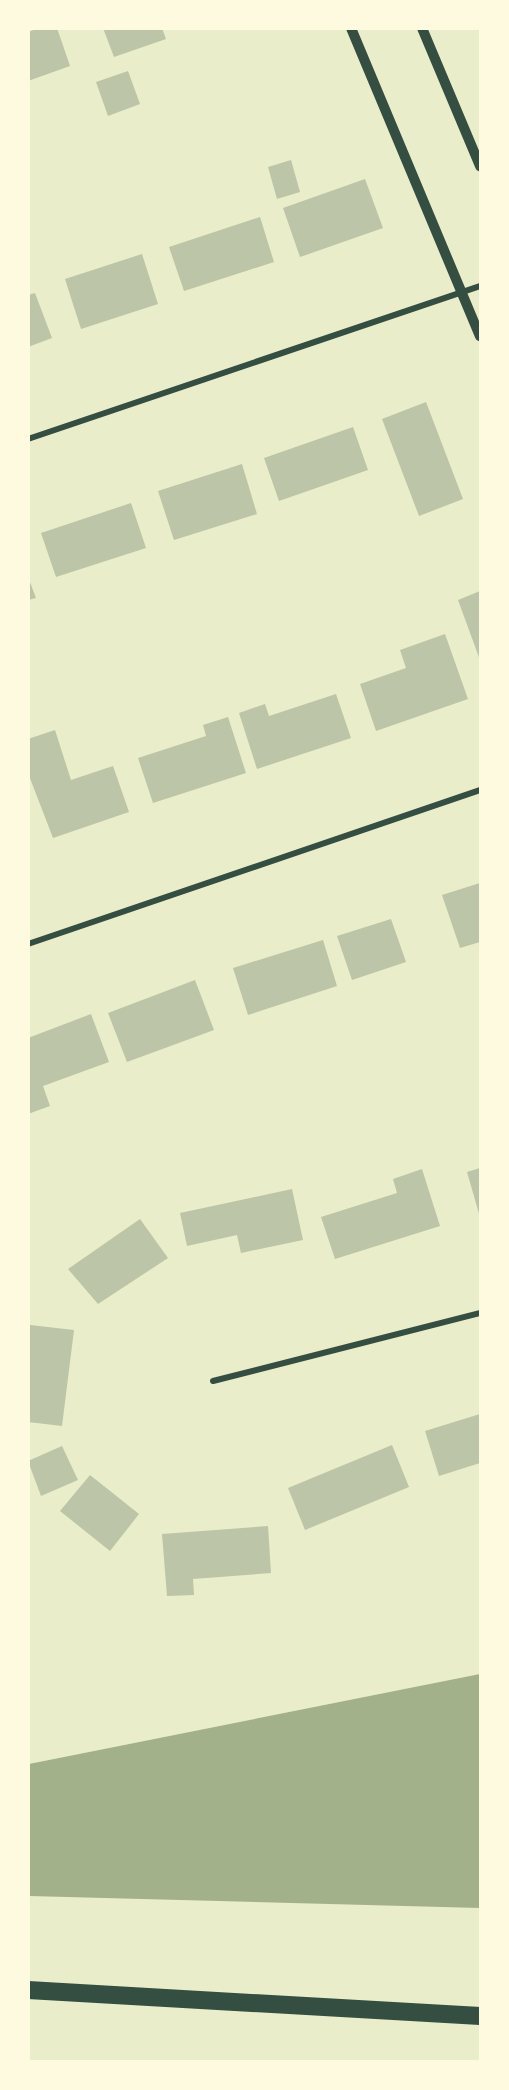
<!DOCTYPE html>
<html>
<head>
<meta charset="utf-8">
<style>
	body { margin:0 }
	#map { position:relative; width:509px; height:2090px; overflow:hidden; background:#e9edc9; font-family:"Asap Condensed",sans-serif }
	div>[style] { position:absolute }
	[style*='--x'] { left:calc(var(--x)*1px); top:calc(var(--y)*1px); width:calc(var(--w)*1px); rotate:calc(var(--a)*1deg) }
	.water>* { inset:0; background:#a3b18a }
	.building>* { inset:0; background:#bcc5a7 }
	.minor>* { height:6px; margin:-3px; padding:0 3px; transform-origin:3px; border-radius:3px; background:#344e41 }
	.tertiary>* { height:10px; margin:-5px; padding:0 5px; transform-origin:5px; border-radius:5px; background:#344e41 }
	.motorway>* { height:18px; margin:-9px; padding:0 9px; transform-origin:9px; border-radius:9px; background:#344e41 }
	span { translate:-50% -50%; white-space:nowrap; text-align:center; line-height:1.15; -webkit-text-stroke:6px #fefae0; paint-order:stroke }
	.frame { position:absolute; inset:0; border:30px solid #fefae0; pointer-events:none }
</style>
</head>
<body>
<div id="map">
	<div class="water">
		<i style="clip-path:polygon(480px 1674px,480px 1908px,29px 1896px,29px 1764px)"></i>
	</div>
	<div class="building">
		<i style="clip-path:polygon(39px 28px,57px 28px,70px 66px,28px 81px,28px 32px)"></i>
		<i style="clip-path:polygon(103px 28px,162px 28px,166px 39px,114px 57px)"></i>
		<i style="clip-path:polygon(128px 71px,140px 104px,108px 116px,96px 82px)"></i>
		<i style="clip-path:polygon(291px 160px,300px 192px,277px 199px,268px 167px)"></i>
		<i style="clip-path:polygon(365px 179px,383px 228px,300px 257px,283px 208px)"></i>
		<i style="clip-path:polygon(260px 217px,274px 262px,184px 291px,169px 247px)"></i>
		<i style="clip-path:polygon(142px 254px,158px 304px,81px 329px,65px 279px)"></i>
		<i style="clip-path:polygon(35px 293px,52px 338px,28px 347px,28px 295px)"></i>
		<i style="clip-path:polygon(426px 402px,463px 499px,419px 516px,382px 419px)"></i>
		<i style="clip-path:polygon(353px 427px,368px 470px,279px 501px,264px 458px)"></i>
		<i style="clip-path:polygon(242px 464px,257px 514px,174px 540px,158px 491px)"></i>
		<i style="clip-path:polygon(131px 503px,146px 548px,56px 577px,41px 533px)"></i>
		<i style="clip-path:polygon(28px 577px,36px 598px,28px 600px)"></i>
		<i style="clip-path:polygon(480px 591px,480px 660px,458px 600px)"></i>
		<i style="clip-path:polygon(445px 634px,468px 699px,376px 731px,360px 684px,406px 668px,400px 650px)"></i>
		<i style="clip-path:polygon(336px 694px,351px 738px,257px 769px,239px 713px,265px 704px,269px 716px)"></i>
		<i style="clip-path:polygon(228px 717px,246px 773px,153px 803px,138px 758px,206px 736px,203px 725px)"></i>
		<i style="clip-path:polygon(55px 730px,71px 780px,113px 766px,129px 812px,53px 838px,28px 773px,28px 739px)"></i>
		<i style="clip-path:polygon(480px 883px,480px 942px,460px 948px,442px 895px)"></i>
		<i style="clip-path:polygon(391px 919px,406px 962px,352px 980px,337px 936px)"></i>
		<i style="clip-path:polygon(323px 940px,337px 986px,248px 1015px,233px 968px)"></i>
		<i style="clip-path:polygon(195px 980px,214px 1030px,127px 1062px,108px 1013px)"></i>
		<i style="clip-path:polygon(91px 1014px,109px 1062px,43px 1086px,50px 1106px,28px 1114px,28px 1038px)"></i>
		<i style="clip-path:polygon(480px 1168px,480px 1217px,467px 1172px)"></i>
		<i style="clip-path:polygon(422px 1169px,440px 1226px,335px 1259px,321px 1217px,397px 1193px,393px 1179px)"></i>
		<i style="clip-path:polygon(292px 1189px,303px 1240px,241px 1253px,237px 1235px,187px 1246px,180px 1213px)"></i>
		<i style="clip-path:polygon(140px 1219px,168px 1258px,98px 1304px,68px 1269px)"></i>
		<i style="clip-path:polygon(30px 1325px,74px 1330px,62px 1426px,28px 1422px)"></i>
		<i style="clip-path:polygon(480px 1414px,480px 1463px,439px 1476px,425px 1431px)"></i>
		<i style="clip-path:polygon(392px 1445px,409px 1487px,305px 1530px,288px 1488px)"></i>
		<i style="clip-path:polygon(62px 1446px,78px 1480px,41px 1496px,28px 1461px)"></i>
		<i style="clip-path:polygon(90px 1475px,139px 1514px,110px 1551px,60px 1511px)"></i>
		<i style="clip-path:polygon(268px 1526px,271px 1573px,193px 1579px,194px 1595px,167px 1596px,162px 1534px)"></i>
	</div>
	<div class="minor">
		<i style="--x:28;--y:439;--w:477;--a:-18.7"></i>
		<i style="--x:28;--y:944;--w:478;--a:-18.8"></i>
		<i style="--x:213;--y:1381;--w:276;--a:-14.3"></i>
	</div>
	<div class="tertiary">
		<i style="--x:351;--y:28;--w:334;--a:67.3"></i>
		<i style="--x:422;--y:28;--w:150;--a:67.2"></i>
	</div>
	<div class="motorway">
		<i style="--x:28;--y:1990;--w:453;--a:3.3"></i>
	</div>
	<div class="frame"></div>
</div>
</body>
</html>
